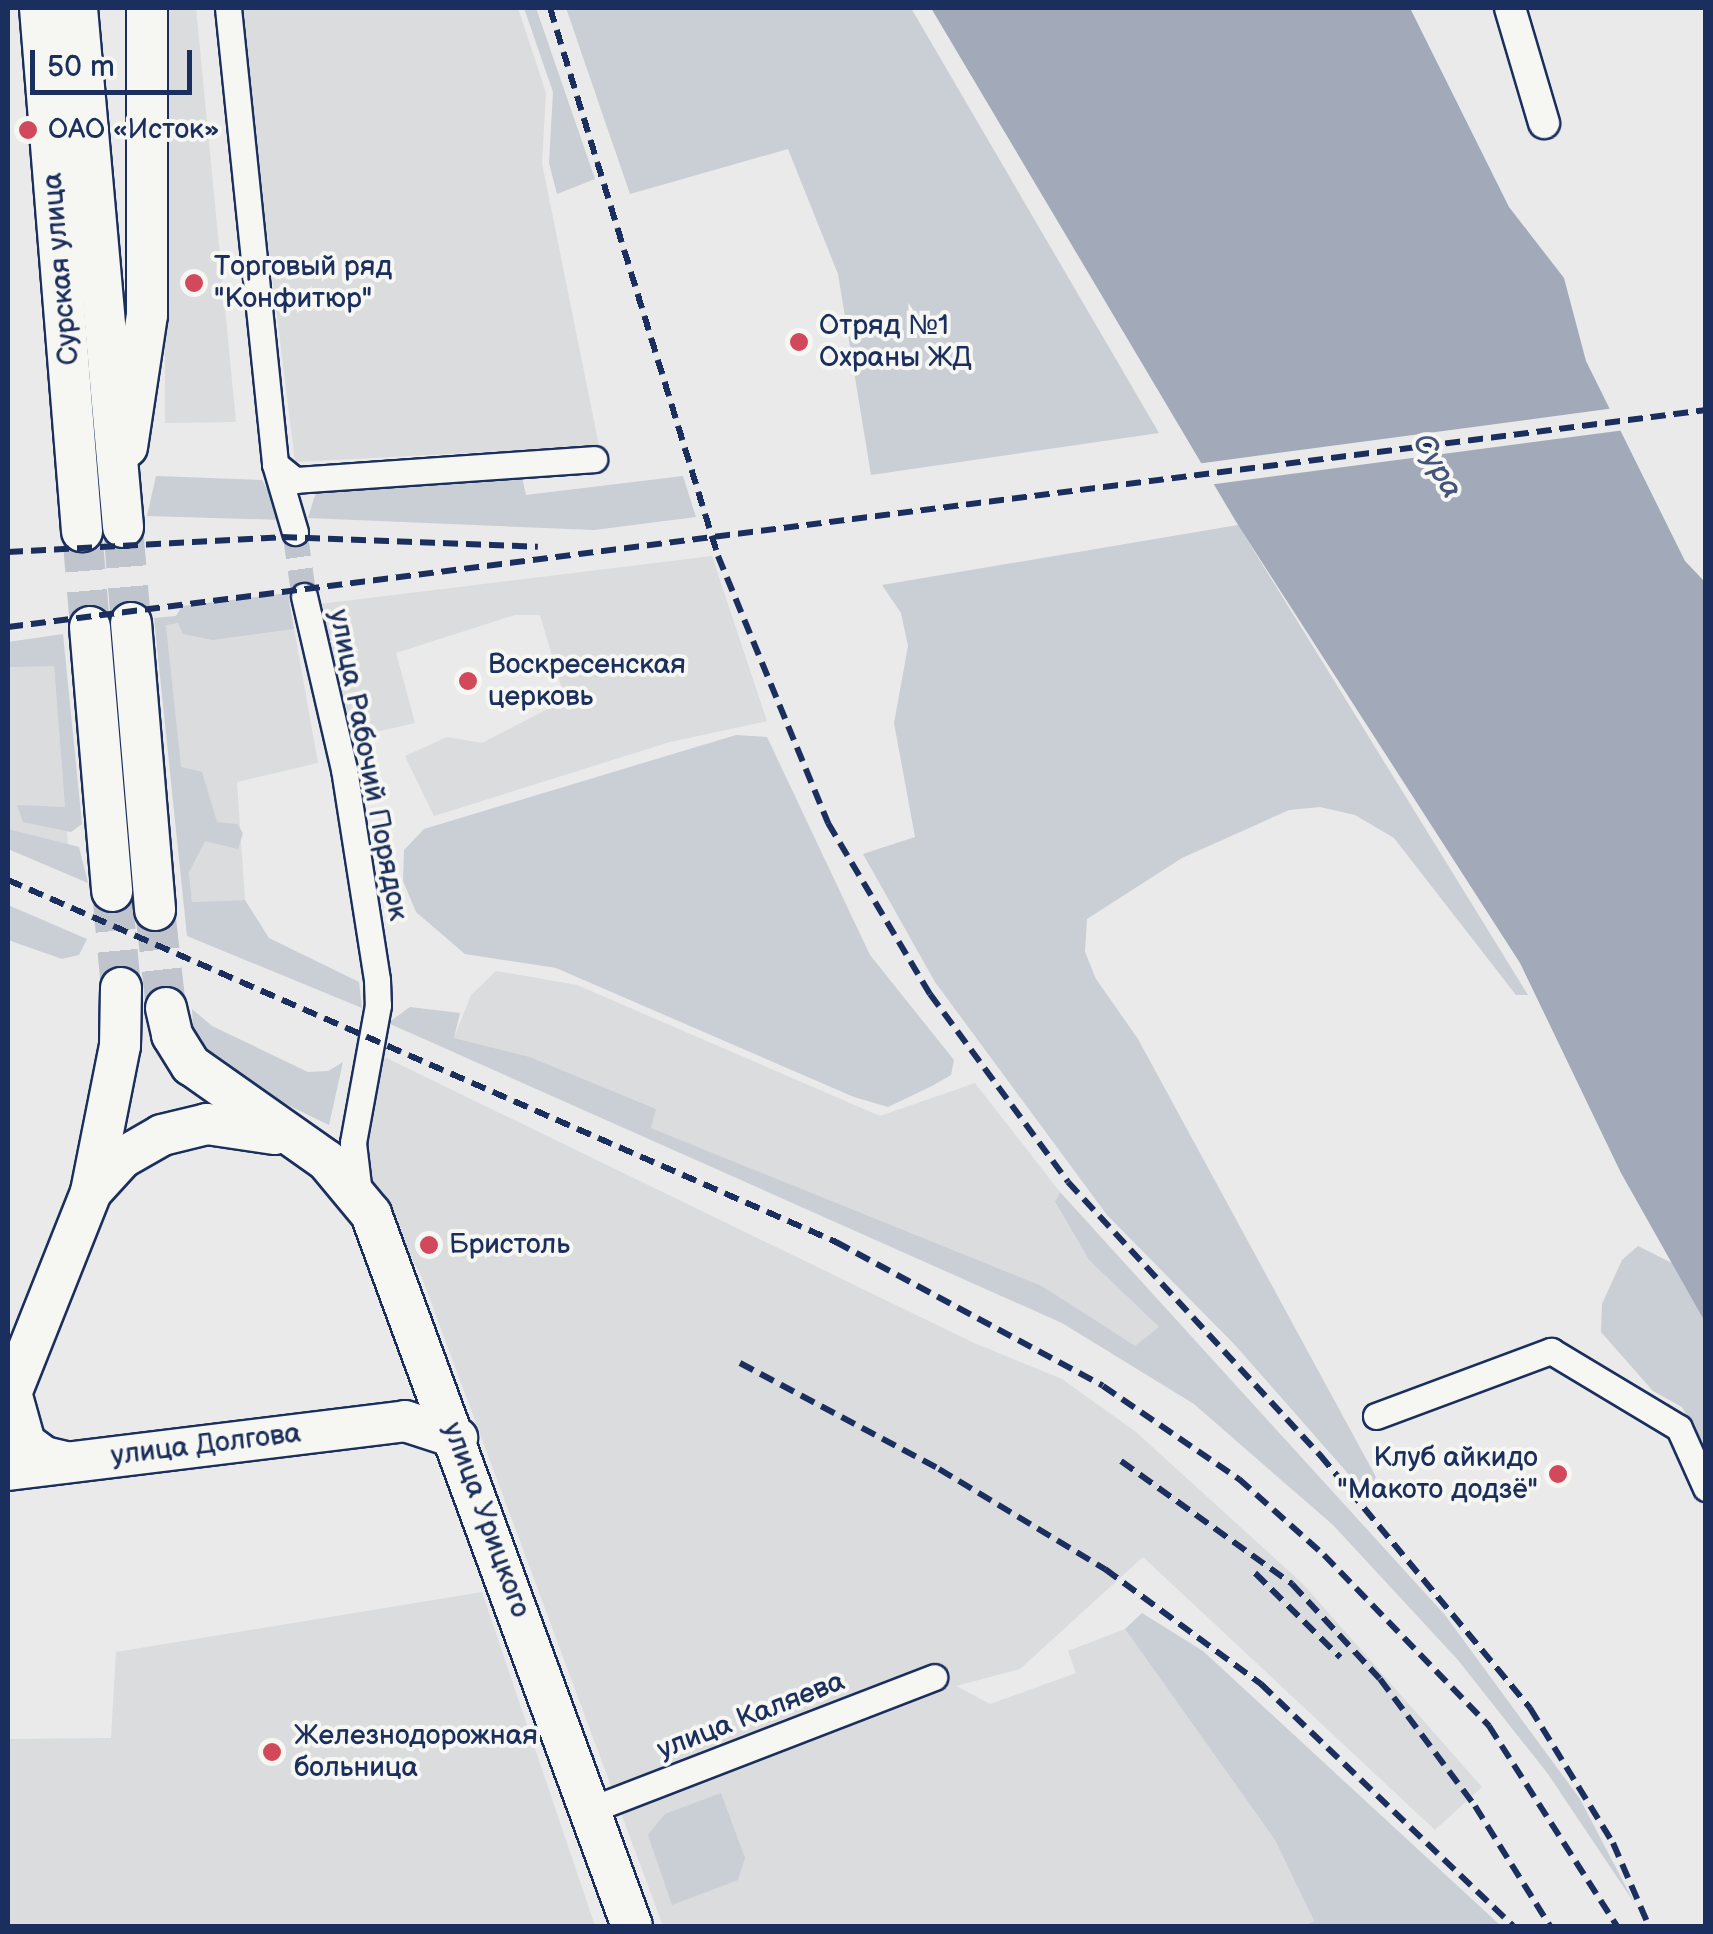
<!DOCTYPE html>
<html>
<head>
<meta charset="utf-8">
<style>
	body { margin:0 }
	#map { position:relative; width:1713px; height:1934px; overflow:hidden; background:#e9eae9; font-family:"Balsamiq Sans",sans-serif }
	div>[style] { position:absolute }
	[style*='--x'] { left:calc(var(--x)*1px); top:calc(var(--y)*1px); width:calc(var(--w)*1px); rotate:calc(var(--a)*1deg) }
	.built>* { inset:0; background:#dadcde }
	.green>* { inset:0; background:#caced5 }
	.water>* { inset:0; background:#a2aaba }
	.pier>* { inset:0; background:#e9eae9 }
	.minor-tunnel>* { height:25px; margin-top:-12.5px; transform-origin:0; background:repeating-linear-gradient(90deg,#c0c5cd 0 25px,transparent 0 37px) }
	.primary-tunnel>* { height:40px; margin-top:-20px; transform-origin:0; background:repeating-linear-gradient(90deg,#c0c5cd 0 40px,transparent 0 60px) }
	.roads { filter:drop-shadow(2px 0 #1b2f5e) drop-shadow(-2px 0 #1b2f5e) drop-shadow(0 2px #1b2f5e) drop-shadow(0 -2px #1b2f5e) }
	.minor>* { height:25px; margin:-12.5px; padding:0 12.5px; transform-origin:12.5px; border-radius:12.5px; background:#f6f6f2 }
	.tertiary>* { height:30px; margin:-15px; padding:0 15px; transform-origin:15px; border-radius:15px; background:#f6f6f2 }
	.primary>* { height:40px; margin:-20px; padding:0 20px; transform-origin:20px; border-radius:20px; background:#f6f6f2 }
	.rail>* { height:6px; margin-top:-3px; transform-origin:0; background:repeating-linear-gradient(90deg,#1b2f5e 0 15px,transparent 0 23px) }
	.dots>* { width:28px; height:28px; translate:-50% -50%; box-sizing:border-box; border:5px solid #f6f6f2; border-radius:50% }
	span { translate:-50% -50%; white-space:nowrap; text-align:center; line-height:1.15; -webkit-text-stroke:8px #f6f6f2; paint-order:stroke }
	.poi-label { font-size:28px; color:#1b2f5e }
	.left { translate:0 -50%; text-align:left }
	.right { translate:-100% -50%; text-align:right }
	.street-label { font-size:28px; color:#1b2f5e }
	.water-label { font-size:30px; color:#44547a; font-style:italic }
	.frame { position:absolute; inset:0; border:10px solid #1b2f5e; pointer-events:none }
	.scale { position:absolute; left:30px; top:50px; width:162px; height:45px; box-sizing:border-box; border:5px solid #1b2f5e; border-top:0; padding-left:12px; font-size:30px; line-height:35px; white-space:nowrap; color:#1b2f5e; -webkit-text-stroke:8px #f6f6f2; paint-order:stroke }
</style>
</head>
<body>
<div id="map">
	<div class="built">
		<i style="clip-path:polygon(165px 8px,196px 8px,236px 422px,165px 423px)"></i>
		<i style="clip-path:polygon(239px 8px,518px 8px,546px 93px,542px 163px,599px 446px,295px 462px)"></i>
		<i style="clip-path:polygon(712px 556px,767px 721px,670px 742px,434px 816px,405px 756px,447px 737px,482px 743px,565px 700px,540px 615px,515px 615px,396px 653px,415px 723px,353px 737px,320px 604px)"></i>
		<i style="clip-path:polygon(178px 623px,213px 640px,294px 629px,318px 763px,237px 782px,245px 900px,192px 902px,166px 624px)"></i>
		<i style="clip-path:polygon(43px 663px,54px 665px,68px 845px,8px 829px,8px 667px)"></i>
		<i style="clip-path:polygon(496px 971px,577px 985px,880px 1116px,975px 1083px,1060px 1192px,1055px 1203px,1089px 1260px,1159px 1327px,1135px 1347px,1042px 1286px,651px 1128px,655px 1109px,530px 1057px,454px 1038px,471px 995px)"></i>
		<i style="clip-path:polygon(378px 1054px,974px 1343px,1062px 1379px,1136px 1432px,1303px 1584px,1482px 1787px,1435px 1830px,1143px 1557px,1020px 1669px,956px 1686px,990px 1704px,1076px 1673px,1068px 1651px,1125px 1629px,1275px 1840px,1314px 1921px,1303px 1926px,663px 1926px,421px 1275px,369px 1184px,363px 1149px)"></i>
		<i style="clip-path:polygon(482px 1592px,595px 1926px,8px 1926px,8px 1739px,111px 1738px,116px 1652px)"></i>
	</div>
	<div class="green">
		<i style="clip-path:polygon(524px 8px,536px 8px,595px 179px,557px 194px,549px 163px,553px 92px)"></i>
		<i style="clip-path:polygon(566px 8px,911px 8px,1159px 433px,871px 475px,838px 274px,788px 149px,630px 194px)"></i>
		<i style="clip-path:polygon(156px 476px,262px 480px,284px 520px,147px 516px)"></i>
		<i style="clip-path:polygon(683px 476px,696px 517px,594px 530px,308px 518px,315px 495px,339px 481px,522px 477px,526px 495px)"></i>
		<i style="clip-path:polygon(1238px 525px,1528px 995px,1516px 995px,1394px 838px,1355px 815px,1320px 807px,1289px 810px,1182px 858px,1087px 919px,1085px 952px,1096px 979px,1138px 1039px,1376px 1477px,1366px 1494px,1235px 1345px,1107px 1215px,935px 982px,863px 854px,915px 837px,894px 723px,908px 646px,901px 613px,882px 585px)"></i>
		<i style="clip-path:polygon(288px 593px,294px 629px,213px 640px,183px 634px,178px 623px,166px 625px,181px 767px,202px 772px,217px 822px,237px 824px,243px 833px,238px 849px,205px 841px,189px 872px,192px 902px,245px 900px,269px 938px,359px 982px,362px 1008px,187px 936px,154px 618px,176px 616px,182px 606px)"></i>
		<i style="clip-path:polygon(63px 634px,82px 824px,71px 832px,23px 822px,17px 805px,65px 807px,54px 666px,8px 667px,8px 642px)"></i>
		<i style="clip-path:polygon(736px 735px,767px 737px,870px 955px,954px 1060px,951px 1075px,932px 1086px,888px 1107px,854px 1097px,556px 968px,465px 954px,416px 912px,403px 881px,404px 850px,424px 829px)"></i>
		<i style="clip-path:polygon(8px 829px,79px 847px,88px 883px,8px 849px)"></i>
		<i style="clip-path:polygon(8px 905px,87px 939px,79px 955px,62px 959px,8px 940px)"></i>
		<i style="clip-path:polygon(410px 1007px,460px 1013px,454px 1038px,530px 1057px,656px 1109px,651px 1128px,1042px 1286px,1135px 1346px,1159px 1327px,1089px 1260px,1055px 1202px,1060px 1192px,1445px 1615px,1580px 1799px,1635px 1904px,1548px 1774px,1458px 1660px,1333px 1525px,1194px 1404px,1062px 1323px,388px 1023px)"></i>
		<i style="clip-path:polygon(192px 1009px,212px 1026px,308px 1072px,328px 1071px,343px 1062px,329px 1125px,232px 1078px,205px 1054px,193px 1031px)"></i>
		<i style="clip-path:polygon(1638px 1246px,1672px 1263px,1705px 1322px,1705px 1449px,1682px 1407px,1653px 1391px,1601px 1332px,1602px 1304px,1622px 1260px)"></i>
		<i style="clip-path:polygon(1142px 1613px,1203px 1651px,1501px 1926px,1303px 1926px,1314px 1921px,1275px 1840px,1125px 1629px)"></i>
		<i style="clip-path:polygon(721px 1793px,745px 1858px,738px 1880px,672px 1905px,648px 1835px,665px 1814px)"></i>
	</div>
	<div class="water">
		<i style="clip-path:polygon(931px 8px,1410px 8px,1509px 207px,1564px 278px,1586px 361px,1685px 561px,1705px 582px,1705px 1322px,1621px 1173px,1520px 963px,1238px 525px)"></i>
	</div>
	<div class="pier">
		<i style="clip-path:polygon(1615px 408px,1625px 430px,1208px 485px,1196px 464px)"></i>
	</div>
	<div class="minor-tunnel">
		<i style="--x:295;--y:532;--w:65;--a:82"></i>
	</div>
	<div class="primary-tunnel">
		<i style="--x:123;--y:527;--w:96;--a:85.2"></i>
		<i style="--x:82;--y:531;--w:96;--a:85.2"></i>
		<i style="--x:112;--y:891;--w:97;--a:84.7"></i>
		<i style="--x:155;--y:910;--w:99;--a:83.6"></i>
	</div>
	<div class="roads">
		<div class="minor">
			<i style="--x:228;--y:8;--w:458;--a:84.1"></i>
			<i style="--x:275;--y:464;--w:71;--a:73.6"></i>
			<i style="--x:275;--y:464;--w:26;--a:39"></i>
			<i style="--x:295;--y:480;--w:300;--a:-4"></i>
			<i style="--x:304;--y:596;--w:178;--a:77"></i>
			<i style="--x:344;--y:769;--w:214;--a:81.1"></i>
			<i style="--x:377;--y:980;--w:25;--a:88"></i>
			<i style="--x:378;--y:1005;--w:140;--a:100.3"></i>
			<i style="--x:353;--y:1143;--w:50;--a:83.2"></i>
			<i style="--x:1376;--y:1416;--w:187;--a:-20.4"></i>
			<i style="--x:1551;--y:1351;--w:149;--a:31"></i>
			<i style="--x:1679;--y:1428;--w:66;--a:65.8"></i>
			<i style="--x:590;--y:1810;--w:369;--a:-21.1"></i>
		</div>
		<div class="tertiary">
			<i style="--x:1510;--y:8;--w:120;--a:73.5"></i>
		</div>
		<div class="primary">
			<i style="--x:40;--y:8;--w:525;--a:85.41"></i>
			<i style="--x:77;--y:8;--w:521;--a:84.93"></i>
			<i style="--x:127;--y:447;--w:134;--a:-81.4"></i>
			<i style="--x:147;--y:315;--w:307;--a:-90"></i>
			<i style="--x:131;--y:623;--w:288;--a:85.2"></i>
			<i style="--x:90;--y:627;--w:265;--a:85.2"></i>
			<i style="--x:166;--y:1008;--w:28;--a:77"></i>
			<i style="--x:172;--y:1035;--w:36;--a:58"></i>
			<i style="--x:191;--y:1065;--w:166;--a:35.2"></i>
			<i style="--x:327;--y:1161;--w:69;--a:50.3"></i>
			<i style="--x:371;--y:1214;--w:758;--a:69.87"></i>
			<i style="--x:91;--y:1192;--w:46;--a:-47.6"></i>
			<i style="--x:122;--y:1158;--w:46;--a:-29.9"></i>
			<i style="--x:162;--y:1135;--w:46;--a:-13.7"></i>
			<i style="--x:207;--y:1124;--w:68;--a:8.5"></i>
			<i style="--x:12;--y:1396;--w:49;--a:74.5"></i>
			<i style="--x:25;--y:1443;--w:24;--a:36"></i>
			<i style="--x:44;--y:1457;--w:23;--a:13"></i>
			<i style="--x:8;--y:1401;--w:225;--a:-68.3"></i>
			<i style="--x:91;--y:1192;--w:149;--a:-78.8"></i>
			<i style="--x:120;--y:1046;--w:58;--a:-89"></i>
			<i style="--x:8;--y:1470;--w:400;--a:-7"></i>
			<i style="--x:405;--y:1421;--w:55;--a:18.1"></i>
		</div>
	</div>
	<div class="rail">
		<i style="--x:550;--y:8;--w:573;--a:72.96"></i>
		<i style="--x:718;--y:556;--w:289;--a:67.6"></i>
		<i style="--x:828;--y:823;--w:199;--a:59.2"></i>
		<i style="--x:930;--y:994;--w:233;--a:53.7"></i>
		<i style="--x:1068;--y:1182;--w:372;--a:47.3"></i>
		<i style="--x:1320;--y:1455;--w:329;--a:50.3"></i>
		<i style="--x:1530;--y:1708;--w:158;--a:58.4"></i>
		<i style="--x:1613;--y:1843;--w:90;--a:66.6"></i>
		<i style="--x:8;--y:552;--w:274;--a:-3.1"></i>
		<i style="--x:282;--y:537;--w:256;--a:2.2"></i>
		<i style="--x:8;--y:627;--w:1712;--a:-7.28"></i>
		<i style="--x:8;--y:880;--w:904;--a:23.61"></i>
		<i style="--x:836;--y:1242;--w:303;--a:28.3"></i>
		<i style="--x:1103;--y:1386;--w:165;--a:34.4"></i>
		<i style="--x:1239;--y:1479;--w:114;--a:41.8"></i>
		<i style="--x:1324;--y:1555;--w:238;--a:46"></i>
		<i style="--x:1489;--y:1726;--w:237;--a:57.4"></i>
		<i style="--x:740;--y:1363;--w:225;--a:28"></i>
		<i style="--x:939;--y:1469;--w:194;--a:31.1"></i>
		<i style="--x:1105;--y:1569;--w:194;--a:36.4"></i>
		<i style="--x:1261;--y:1684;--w:349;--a:43.8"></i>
		<i style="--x:1121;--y:1461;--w:211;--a:35.7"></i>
		<i style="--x:1292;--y:1584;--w:129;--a:47.2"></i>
		<i style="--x:1380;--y:1679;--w:159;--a:53.2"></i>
		<i style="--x:1475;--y:1806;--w:142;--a:58"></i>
		<i style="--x:1255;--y:1573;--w:120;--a:44.7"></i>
	</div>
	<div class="dots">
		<i style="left:28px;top:130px;background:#d1495b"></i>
		<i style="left:194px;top:283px;background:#d1495b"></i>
		<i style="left:799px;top:342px;background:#d1495b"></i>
		<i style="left:468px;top:681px;background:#d1495b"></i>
		<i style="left:429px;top:1245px;background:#d1495b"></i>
		<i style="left:1558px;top:1474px;background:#d1495b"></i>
		<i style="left:272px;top:1752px;background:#d1495b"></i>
	</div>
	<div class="poi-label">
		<span class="left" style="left:48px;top:130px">ОАО «Исток»</span>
		<span class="left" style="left:214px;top:283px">Торговый ряд<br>"Конфитюр"</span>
		<span class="left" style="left:819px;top:342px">Отряд №1<br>Охраны ЖД</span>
		<span class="left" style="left:488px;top:681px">Воскресенская<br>церковь</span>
		<span class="left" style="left:449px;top:1245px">Бристоль</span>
		<span class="right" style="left:1538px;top:1474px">Клуб айкидо<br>"Макото додзё"</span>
		<span class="left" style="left:294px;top:1752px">Железнодорожная<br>больница</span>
	</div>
	<div class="street-label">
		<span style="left:61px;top:269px;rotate:-95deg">Сурская улица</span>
		<span style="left:368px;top:765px;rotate:79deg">улица Рабочий Порядок</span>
		<span style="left:206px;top:1445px;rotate:-7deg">улица Долгова</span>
		<span style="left:486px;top:1520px;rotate:70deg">улица Урицкого</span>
		<span style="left:751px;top:1716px;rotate:-21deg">улица Каляева</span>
	</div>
	<div class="water-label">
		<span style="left:1437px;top:466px;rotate:60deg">Сура</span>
	</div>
	<div class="frame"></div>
	<div class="scale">50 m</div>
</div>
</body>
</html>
